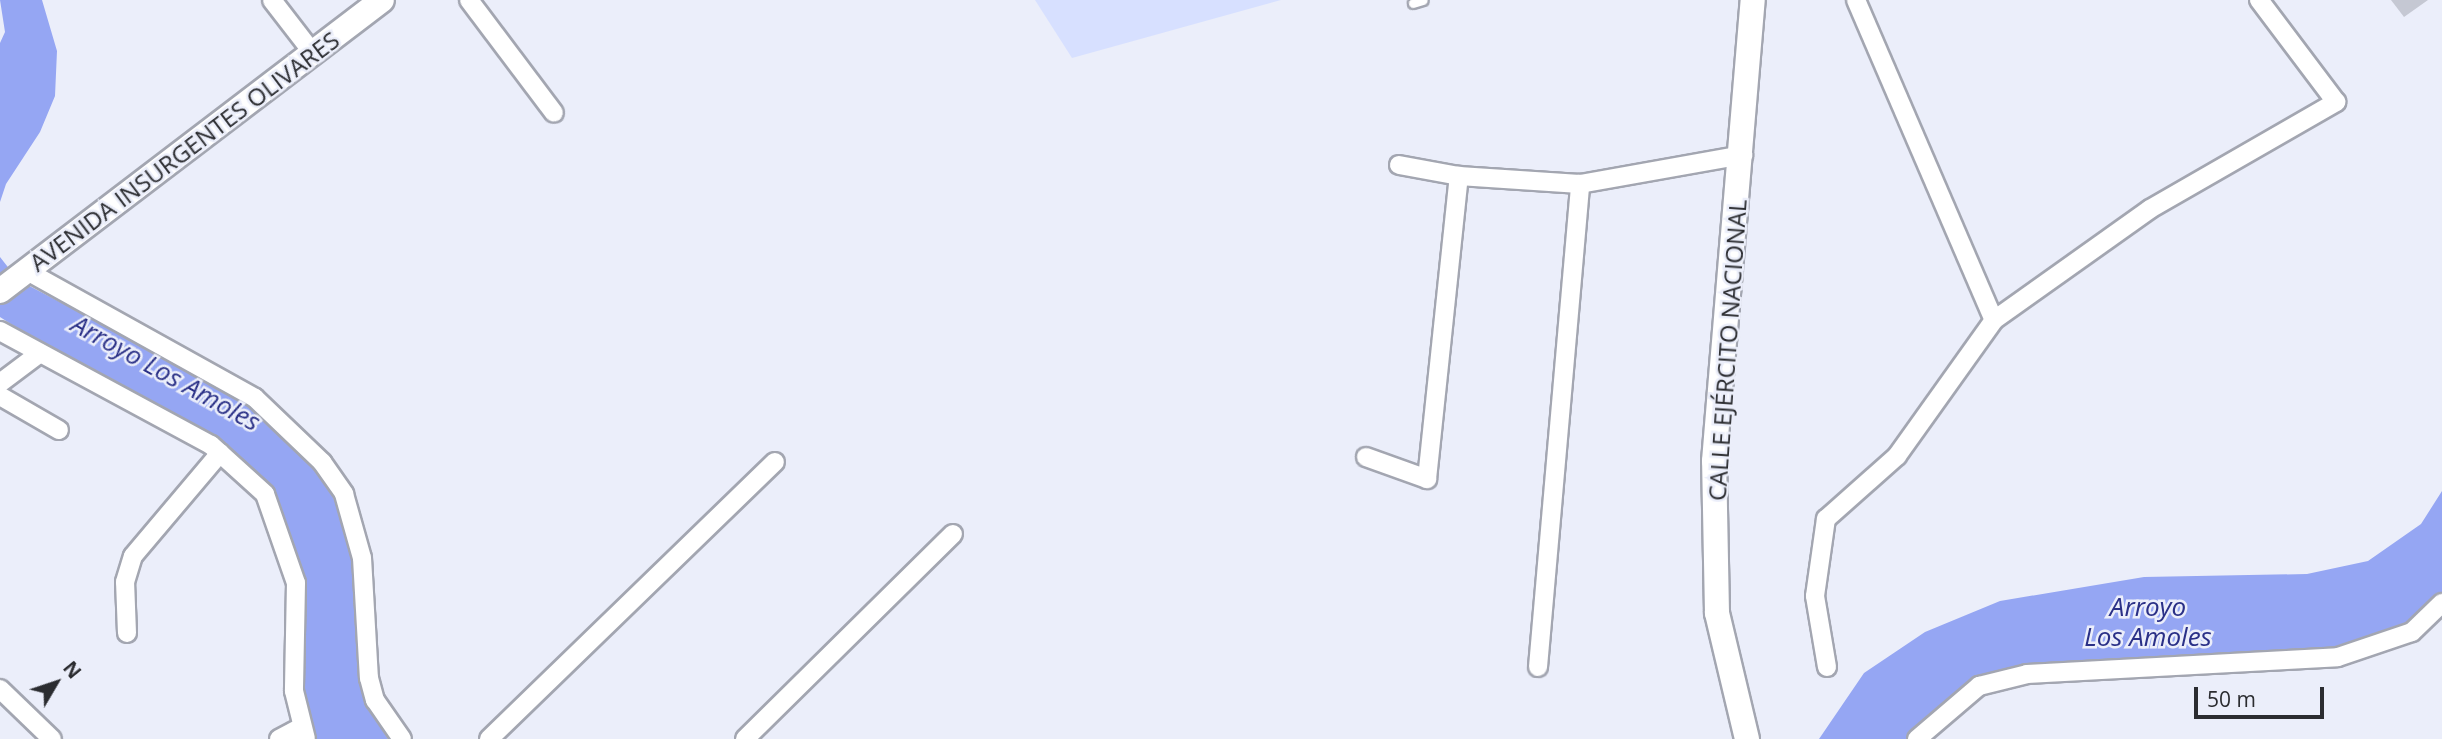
<!DOCTYPE html>
<html>
<head>
<meta charset="utf-8">
<style>
	body { margin:0 }
	#map { position:relative; width:2442px; height:739px; overflow:hidden; background:#ebeefa; font-family:"Open Sans",sans-serif }
	div>[style] { position:absolute }
	[style*='--x'] { left:calc(var(--x)*1px); top:calc(var(--y)*1px); width:calc(var(--w)*1px); rotate:calc(var(--a)*1deg) }
	.green>* { inset:0; background:#d7e0ff }
	.water>* { inset:0; background:#95a6f3 }
	.building>* { inset:0; background:#c5c8d3 }
	.roads { filter:drop-shadow(2px 0 #a3a6b1) drop-shadow(-2px 0 #a3a6b1) drop-shadow(0 2px #a3a6b1) drop-shadow(0 -2px #a3a6b1) }
	.lane>* { height:9px; margin:-4.5px; padding:0 4.5px; transform-origin:4.5px; border-radius:4.5px; background:#fff }
	.street>* { height:18px; margin:-9px; padding:0 9px; transform-origin:9px; border-radius:9px; background:#fff }
	.secondary>* { height:24px; margin:-12px; padding:0 12px; transform-origin:12px; border-radius:12px; background:#fff }
	span { translate:-50% -50%; white-space:nowrap; text-align:center; line-height:1.15; -webkit-text-stroke:5px #ebeefa; paint-order:stroke }
	.street-label { font-size:24px; color:#2b2c30 }
	.water-label { font-size:26px; color:#2a3087; font-style:italic }
	.north { position:absolute; left:21px; top:648px; width:70px; height:70px; -webkit-text-stroke:5px #ebeefa; paint-order:stroke; rotate:51deg; font-size:19px; font-weight:700; line-height:28px; text-align:center; color:#2b2c30 }
	.north::after { content:''; display:block; margin:auto; width:24px; height:32px; background:#2b2c30; clip-path:polygon(50% 0,100% 100%,50% 72%,0 100%) }
	.scale { position:absolute; left:2194px; top:687px; width:130px; height:32px; box-sizing:border-box; border:4px solid #2b2c30; border-top:0; padding-left:9px; font-size:21px; line-height:24px; white-space:nowrap; color:#2b2c30; -webkit-text-stroke:5px #ebeefa; paint-order:stroke }
</style>
</head>
<body>
<div id="map">
	<div class="green">
		<i style="clip-path:polygon(1035px 0,1281px 0,1072px 58px)"></i>
	</div>
	<div class="water">
		<i style="clip-path:polygon(0 0,42px 0,57px 51px,55px 96px,40px 132px,6px 184px,0 202px,0 43px,5px 32px)"></i>
		<i style="clip-path:polygon(0 257px,18px 280px,252px 403px,323px 476px,344px 521px,352px 559px,366px 703px,388px 739px,316px 739px,309px 726px,303px 699px,304px 588px,269px 490px,0 317px)"></i>
		<i style="clip-path:polygon(2442px 491px,2442px 603px,2412px 632px,2338px 657px,1979px 686px,1917px 739px,1819px 739px,1864px 673px,1925px 632px,2000px 601px,2144px 577px,2307px 574px,2368px 561px,2421px 524px)"></i>
	</div>
	<div class="building">
		<i style="clip-path:polygon(2391px 0,2428px 0,2404px 17px)"></i>
	</div>
	<div class="roads">
		<div class="lane">
			<i style="--x:1413;--y:3;--w:10;--a:-17"></i>
		</div>
		<div class="street">
			<i style="--x:272;--y:0;--w:67;--a:52.3"></i>
			<i style="--x:469;--y:0;--w:141;--a:53"></i>
			<i style="--x:1856;--y:0;--w:348;--a:66.7"></i>
			<i style="--x:1399;--y:165;--w:61;--a:10.4"></i>
			<i style="--x:1459;--y:176;--w:121;--a:3.8"></i>
			<i style="--x:1580;--y:184;--w:166;--a:-10.1"></i>
			<i style="--x:27;--y:271;--w:261;--a:29.1"></i>
			<i style="--x:255;--y:398;--w:93;--a:43.7"></i>
			<i style="--x:322;--y:462;--w:39;--a:55"></i>
			<i style="--x:344;--y:494;--w:66;--a:74.3"></i>
			<i style="--x:362;--y:558;--w:120;--a:86.7"></i>
			<i style="--x:369;--y:678;--w:23;--a:75"></i>
			<i style="--x:375;--y:700;--w:47;--a:55.3"></i>
			<i style="--x:0;--y:331;--w:240;--a:28.4"></i>
			<i style="--x:211;--y:445;--w:73;--a:42.2"></i>
			<i style="--x:265;--y:494;--w:94;--a:70.8"></i>
			<i style="--x:296;--y:583;--w:108;--a:91.1"></i>
			<i style="--x:294;--y:691;--w:49;--a:76"></i>
			<i style="--x:0;--y:383;--w:50;--a:-36.9"></i>
			<i style="--x:0;--y:396;--w:68;--a:30"></i>
			<i style="--x:1366;--y:457;--w:65;--a:19.8"></i>
			<i style="--x:1427;--y:479;--w:305;--a:-84"></i>
			<i style="--x:127;--y:633;--w:51;--a:-92.2"></i>
			<i style="--x:125;--y:582;--w:27;--a:-73"></i>
			<i style="--x:133;--y:556;--w:135;--a:-49.8"></i>
			<i style="--x:1538;--y:667;--w:485;--a:-85"></i>
			<i style="--x:1827;--y:667;--w:72;--a:-99.6"></i>
			<i style="--x:1815;--y:596;--w:78;--a:-81.9"></i>
			<i style="--x:1826;--y:519;--w:95;--a:-41.6"></i>
			<i style="--x:1897;--y:456;--w:167;--a:-54.5"></i>
			<i style="--x:1994;--y:320;--w:191;--a:-35.4"></i>
			<i style="--x:2150;--y:209;--w:215;--a:-29.9"></i>
			<i style="--x:2336;--y:102;--w:128;--a:-127"></i>
			<i style="--x:0;--y:689;--w:72;--a:43.9"></i>
			<i style="--x:279;--y:739;--w:24;--a:-28"></i>
			<i style="--x:489;--y:739;--w:398;--a:-44.1"></i>
			<i style="--x:745;--y:739;--w:292;--a:-44.6"></i>
			<i style="--x:1917;--y:739;--w:82;--a:-40.5"></i>
			<i style="--x:1979;--y:686;--w:49;--a:-14"></i>
			<i style="--x:2027;--y:674;--w:311;--a:-3.1"></i>
			<i style="--x:2338;--y:657;--w:78;--a:-18.7"></i>
			<i style="--x:2412;--y:632;--w:42;--a:-44"></i>
		</div>
		<div class="secondary">
			<i style="--x:0;--y:291;--w:480;--a:-37.3"></i>
			<i style="--x:1747;--y:739;--w:130;--a:-103.4"></i>
			<i style="--x:1717;--y:613;--w:152;--a:-91.1"></i>
			<i style="--x:1714;--y:461;--w:463;--a:-85.2"></i>
		</div>
	</div>
	<div class="street-label">
		<span style="left:184px;top:151px;rotate:-37deg">AVENIDA INSURGENTES OLIVARES</span>
		<span style="left:1727px;top:350px;rotate:-86deg">CALLE EJÉRCITO NACIONAL</span>
	</div>
	<div class="water-label">
		<span style="left:166px;top:373px;rotate:29deg">Arroyo Los Amoles</span>
		<span style="left:2148px;top:622px">Arroyo<br>Los Amoles</span>
	</div>
	<div class="north">N</div>
	<div class="scale">50 m</div>
</div>
</body>
</html>
